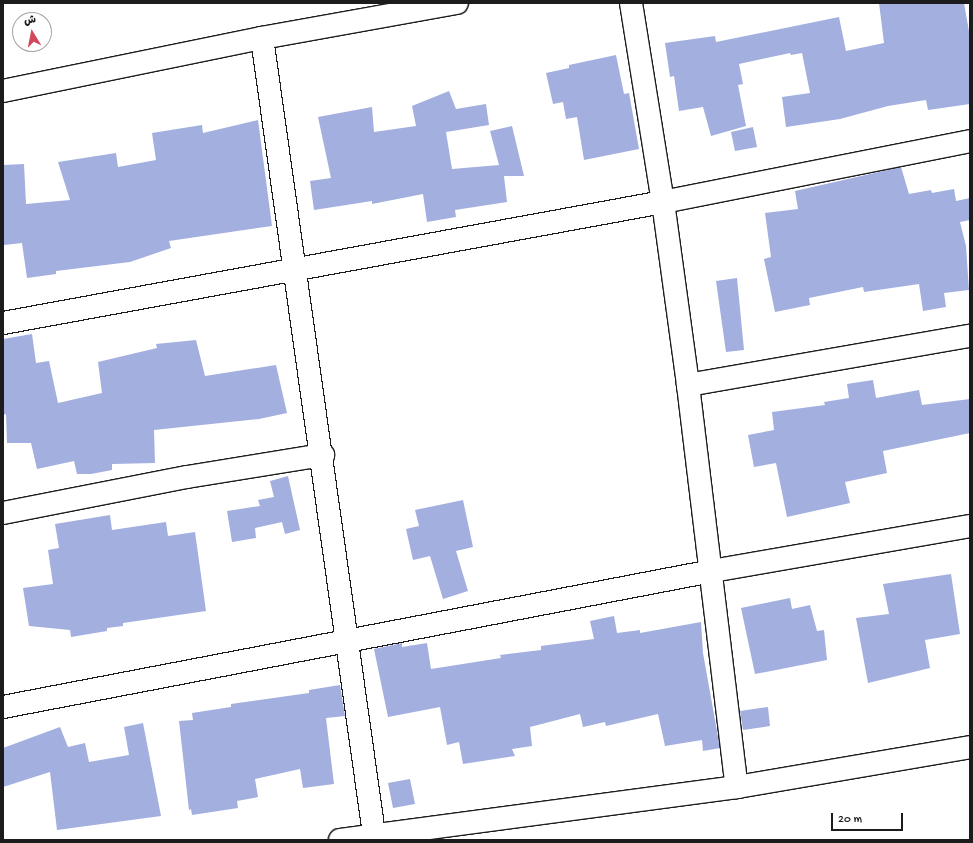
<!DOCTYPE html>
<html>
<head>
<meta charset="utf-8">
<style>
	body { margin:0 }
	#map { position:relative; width:973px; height:843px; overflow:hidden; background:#fff; font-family:"Gochi Hand","Playpen Sans Arabic",sans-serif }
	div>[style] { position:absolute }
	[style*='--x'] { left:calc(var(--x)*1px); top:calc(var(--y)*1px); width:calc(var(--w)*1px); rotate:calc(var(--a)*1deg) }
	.building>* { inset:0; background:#a2afdf }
	.roads { filter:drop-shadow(1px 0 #1c1c1c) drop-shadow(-1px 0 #1c1c1c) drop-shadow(0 1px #1c1c1c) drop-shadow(0 -1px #1c1c1c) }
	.minor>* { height:22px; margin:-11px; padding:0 11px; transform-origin:11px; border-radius:11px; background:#fff }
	span { translate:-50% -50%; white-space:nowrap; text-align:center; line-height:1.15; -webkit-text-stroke:3.5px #fff; paint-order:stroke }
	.frame { position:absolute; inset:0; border:4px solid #1c1c1c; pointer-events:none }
	.north { position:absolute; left:12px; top:12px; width:40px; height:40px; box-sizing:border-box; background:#fff; border:1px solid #a4a4a4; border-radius:50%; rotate:350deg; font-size:11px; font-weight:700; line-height:16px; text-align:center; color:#1c1c1c }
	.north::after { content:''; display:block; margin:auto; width:14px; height:18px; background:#d1495b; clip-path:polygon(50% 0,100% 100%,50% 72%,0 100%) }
	.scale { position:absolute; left:831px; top:813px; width:72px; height:18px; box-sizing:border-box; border:2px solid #1c1c1c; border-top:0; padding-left:5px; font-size:12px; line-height:14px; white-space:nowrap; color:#1c1c1c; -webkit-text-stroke:3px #fff; paint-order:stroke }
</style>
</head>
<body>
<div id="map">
	<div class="building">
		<i style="clip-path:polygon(879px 3px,964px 3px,970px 37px,970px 104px,928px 110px,926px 100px,888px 106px,840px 119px,786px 127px,782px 97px,810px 93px,802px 53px,791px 55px,790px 53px,739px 64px,743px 84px,738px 85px,746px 126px,711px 136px,703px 107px,679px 111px,674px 76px,670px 77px,665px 43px,715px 36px,716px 42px,839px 17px,846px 51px,884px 43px)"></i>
		<i style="clip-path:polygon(616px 55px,624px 94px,629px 93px,639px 149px,584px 160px,577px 117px,566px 119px,563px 102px,553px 104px,546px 73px,569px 68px,569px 65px)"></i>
		<i style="clip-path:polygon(449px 91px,456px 109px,486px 104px,489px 125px,446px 132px,452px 169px,499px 165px,490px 131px,512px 126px,524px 176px,504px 176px,507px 202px,455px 210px,456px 217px,427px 222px,423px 194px,372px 204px,372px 201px,314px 210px,310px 181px,331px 178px,318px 117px,372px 107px,374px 132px,416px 126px,412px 106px)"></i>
		<i style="clip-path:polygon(258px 120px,272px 226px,169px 241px,171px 248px,130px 262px,56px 271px,56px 274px,27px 278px,22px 243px,4px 245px,3px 165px,24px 164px,26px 204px,70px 200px,58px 162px,116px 153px,118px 167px,156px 160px,152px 133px,202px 125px,203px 133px)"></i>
		<i style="clip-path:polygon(753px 127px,757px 147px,735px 151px,731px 132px)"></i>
		<i style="clip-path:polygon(901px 167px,909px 194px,931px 190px,932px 193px,954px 189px,956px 201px,970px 198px,970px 220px,960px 222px,966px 246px,969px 290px,944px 293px,946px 307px,923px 311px,919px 284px,864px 292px,863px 287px,809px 298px,810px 305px,775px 312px,764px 259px,771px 257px,765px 213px,798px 209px,795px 191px)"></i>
		<i style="clip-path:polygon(737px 278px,744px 350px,726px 352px,716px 281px)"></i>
		<i style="clip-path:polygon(32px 334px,36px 363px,49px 361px,58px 403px,102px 393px,98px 362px,157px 348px,156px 344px,196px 340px,205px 376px,276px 365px,287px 413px,259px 419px,154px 430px,155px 463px,112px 464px,112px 470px,91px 474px,77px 474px,74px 461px,37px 469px,31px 443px,7px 443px,6px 414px,3px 415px,3px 339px)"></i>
		<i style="clip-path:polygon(873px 380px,876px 398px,919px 390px,922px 405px,970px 399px,970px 433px,883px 451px,887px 473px,845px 482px,850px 503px,787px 517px,776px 463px,754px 467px,748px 435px,774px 430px,772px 412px,825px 405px,824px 402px,849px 398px,847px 384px)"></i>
		<i style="clip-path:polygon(288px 476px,300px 530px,285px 534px,282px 522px,255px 528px,256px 538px,232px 542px,227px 511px,260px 506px,258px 500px,274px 497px,270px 481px)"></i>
		<i style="clip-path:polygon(463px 500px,473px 547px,456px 551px,468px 591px,443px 599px,430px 556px,413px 560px,406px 529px,419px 526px,415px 510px)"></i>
		<i style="clip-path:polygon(110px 515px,112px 530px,166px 522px,168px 536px,195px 532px,206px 611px,123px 623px,123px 626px,107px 628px,107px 631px,71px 637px,70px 630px,29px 626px,23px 588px,53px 584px,48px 550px,59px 548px,55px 524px)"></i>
		<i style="clip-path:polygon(951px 574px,960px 634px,925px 640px,930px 668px,868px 683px,856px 618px,889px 614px,883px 584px)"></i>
		<i style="clip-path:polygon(790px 598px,792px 609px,810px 605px,817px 631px,824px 630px,827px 660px,755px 674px,741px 608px)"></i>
		<i style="clip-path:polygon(614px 616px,617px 633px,640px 630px,640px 633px,701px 622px,703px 653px,720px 748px,703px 751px,702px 740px,665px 746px,658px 714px,606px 726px,605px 722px,583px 727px,580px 714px,530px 727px,532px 746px,512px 749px,515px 756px,463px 764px,459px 742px,447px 745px,440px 707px,388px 717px,374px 649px,402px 643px,402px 647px,427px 643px,431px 669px,501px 658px,500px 655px,541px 650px,541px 646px,594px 639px,590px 621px)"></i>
		<i style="clip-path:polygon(340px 685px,345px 716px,326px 718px,334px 784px,303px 788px,300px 769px,255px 779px,258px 797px,237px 801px,238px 808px,192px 815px,191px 809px,189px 810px,179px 721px,193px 720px,192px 713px,231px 707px,231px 704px,309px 693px,309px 690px)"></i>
		<i style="clip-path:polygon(768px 707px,770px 726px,743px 730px,740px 711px)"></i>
		<i style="clip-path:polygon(143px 723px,161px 816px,57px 830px,50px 772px,3px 787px,3px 748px,60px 727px,68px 747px,85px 743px,89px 762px,129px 755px,124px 727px)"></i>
		<i style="clip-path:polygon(410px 779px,415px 804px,393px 808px,388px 783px)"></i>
	</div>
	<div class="roads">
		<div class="minor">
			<i style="--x:631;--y:3;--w:202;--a:80.9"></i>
			<i style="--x:663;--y:202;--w:185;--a:82.2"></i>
			<i style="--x:688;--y:385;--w:405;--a:83.1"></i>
			<i style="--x:262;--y:38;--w:804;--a:81.99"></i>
			<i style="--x:3;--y:91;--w:264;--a:-11.6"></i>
			<i style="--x:262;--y:38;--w:198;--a:-10.2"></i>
			<i style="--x:3;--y:323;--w:671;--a:-10.39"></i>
			<i style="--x:663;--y:202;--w:313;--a:-11.2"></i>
			<i style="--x:688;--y:385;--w:286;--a:-9.9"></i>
			<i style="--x:3;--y:513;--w:187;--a:-11.1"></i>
			<i style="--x:187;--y:477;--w:138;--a:-9.2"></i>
			<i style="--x:3;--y:707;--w:722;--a:-10.86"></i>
			<i style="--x:712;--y:571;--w:262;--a:-9.9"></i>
			<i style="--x:340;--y:840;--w:401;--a:-7.6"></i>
			<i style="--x:737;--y:787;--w:236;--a:-9.7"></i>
		</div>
	</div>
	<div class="frame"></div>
	<div class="north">ش</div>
	<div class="scale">20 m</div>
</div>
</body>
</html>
